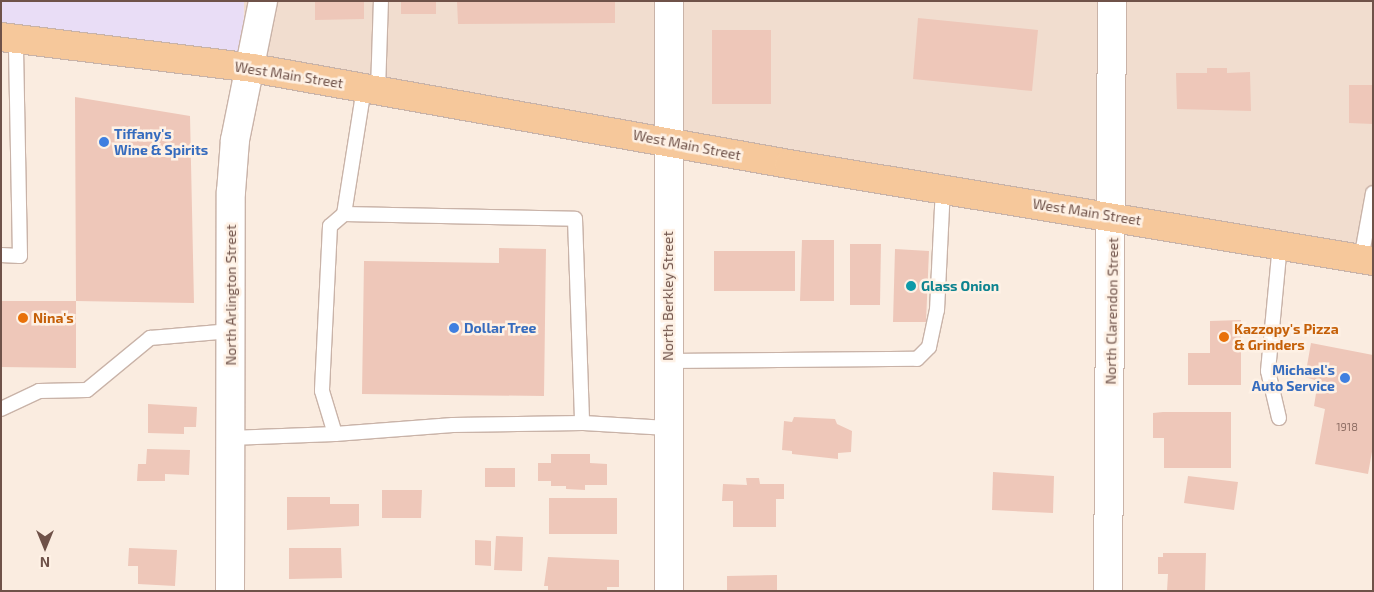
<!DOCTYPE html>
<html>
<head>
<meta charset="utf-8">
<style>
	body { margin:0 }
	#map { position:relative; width:1374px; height:592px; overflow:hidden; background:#faece0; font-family:"Exo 2",sans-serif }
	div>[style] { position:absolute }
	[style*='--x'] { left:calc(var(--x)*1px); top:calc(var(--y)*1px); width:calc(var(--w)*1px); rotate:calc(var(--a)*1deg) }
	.residential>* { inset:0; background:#f1ddcf }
	.education>* { inset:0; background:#e9ddf6 }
	.building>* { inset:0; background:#eec7b9 }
	.roads { filter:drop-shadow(1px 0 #c9b3a8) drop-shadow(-1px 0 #c9b3a8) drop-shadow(0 1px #c9b3a8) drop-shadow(0 -1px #c9b3a8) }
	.lane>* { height:14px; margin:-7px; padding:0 7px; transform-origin:7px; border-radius:7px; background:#fff }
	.street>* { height:28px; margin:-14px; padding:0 14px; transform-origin:14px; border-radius:14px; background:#fff }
	.primary>* { height:28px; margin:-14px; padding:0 14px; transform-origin:14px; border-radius:14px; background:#f6c89b }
	.dots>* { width:14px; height:14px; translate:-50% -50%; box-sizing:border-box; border:2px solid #fef1e5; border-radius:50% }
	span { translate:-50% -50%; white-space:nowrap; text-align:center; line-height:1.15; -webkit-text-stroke:5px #fef1e5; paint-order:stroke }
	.number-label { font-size:11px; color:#8f6f65 }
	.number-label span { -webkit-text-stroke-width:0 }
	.street-label { font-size:14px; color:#6f5249 }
	.shop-label { font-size:14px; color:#366cbe; font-weight:700 }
	.left { translate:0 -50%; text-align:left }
	.right { translate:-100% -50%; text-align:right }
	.culture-label { font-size:14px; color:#0d838f; font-weight:700 }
	.food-label { font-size:14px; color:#c56008; font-weight:700 }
	.frame { position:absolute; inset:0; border:2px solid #6f5249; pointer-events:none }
	.north { position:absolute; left:20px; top:522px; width:50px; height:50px; -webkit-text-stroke:4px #fef1e5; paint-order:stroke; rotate:180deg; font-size:14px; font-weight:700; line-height:20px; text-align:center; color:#6f5249 }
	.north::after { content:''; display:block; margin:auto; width:18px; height:22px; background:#6f5249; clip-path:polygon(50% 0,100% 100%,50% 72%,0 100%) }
</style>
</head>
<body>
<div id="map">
	<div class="residential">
		<i style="clip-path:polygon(244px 1px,1373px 1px,1373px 261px,252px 68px,244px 29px)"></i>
	</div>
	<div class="education">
		<i style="clip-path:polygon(1px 1px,244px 1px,243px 67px,1px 37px)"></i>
	</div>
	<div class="building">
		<i style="clip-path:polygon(315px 1px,364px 1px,364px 19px,315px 20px)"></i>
		<i style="clip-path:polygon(401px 1px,436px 1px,436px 14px,401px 14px)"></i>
		<i style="clip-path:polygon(457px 1px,615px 1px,615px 23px,458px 24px)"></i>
		<i style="clip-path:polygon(918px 18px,1038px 30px,1032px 91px,913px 79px)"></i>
		<i style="clip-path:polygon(712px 30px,771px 30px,771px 104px,712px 104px)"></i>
		<i style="clip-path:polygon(1207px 68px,1227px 68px,1227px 73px,1250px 72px,1251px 111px,1177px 109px,1176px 73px,1207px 73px)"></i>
		<i style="clip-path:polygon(1349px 85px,1373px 85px,1373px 124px,1349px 123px)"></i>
		<i style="clip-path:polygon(75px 97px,190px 116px,194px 303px,76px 301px,76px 368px,1px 367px,1px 301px,76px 301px)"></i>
		<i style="clip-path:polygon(802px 240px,834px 240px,834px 301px,800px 301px)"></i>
		<i style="clip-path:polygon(850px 244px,881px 244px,880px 305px,850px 305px)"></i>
		<i style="clip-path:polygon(499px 248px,546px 249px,544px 396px,362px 394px,364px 261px,499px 263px)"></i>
		<i style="clip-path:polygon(895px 249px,929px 251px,926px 322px,893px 322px)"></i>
		<i style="clip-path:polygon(714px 251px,795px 251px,795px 291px,714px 291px)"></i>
		<i style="clip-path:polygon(1241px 320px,1241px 385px,1188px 385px,1188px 353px,1210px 353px,1210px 321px)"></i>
		<i style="clip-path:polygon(1311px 343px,1373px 355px,1373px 446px,1368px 474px,1315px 464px,1325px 409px,1314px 406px,1318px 381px,1305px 377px)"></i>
		<i style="clip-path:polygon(148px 404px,197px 407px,196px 427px,184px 427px,184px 434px,148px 433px)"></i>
		<i style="clip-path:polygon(1163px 412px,1231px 412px,1231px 468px,1164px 468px,1164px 438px,1153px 438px,1153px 413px)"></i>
		<i style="clip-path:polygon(794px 417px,835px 419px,837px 424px,852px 431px,851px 452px,838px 453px,838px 459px,792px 454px,792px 451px,782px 450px,784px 421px,792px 422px)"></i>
		<i style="clip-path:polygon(147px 449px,190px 450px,189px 475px,165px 474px,165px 481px,137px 481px,138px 464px,146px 464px)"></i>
		<i style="clip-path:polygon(551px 454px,590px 454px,590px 463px,607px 464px,607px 485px,585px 485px,585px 490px,566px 489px,566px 486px,551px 486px,551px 481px,538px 481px,538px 463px,551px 463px)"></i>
		<i style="clip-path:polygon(485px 468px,515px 468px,515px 487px,485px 487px)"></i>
		<i style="clip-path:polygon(993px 472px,1054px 476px,1053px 513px,992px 510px)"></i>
		<i style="clip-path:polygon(1188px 476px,1238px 482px,1234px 510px,1184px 503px)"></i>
		<i style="clip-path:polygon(746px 478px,759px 478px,760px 484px,784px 484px,784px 499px,776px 499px,776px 527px,733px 527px,733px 501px,722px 501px,723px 484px,747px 485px)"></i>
		<i style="clip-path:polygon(382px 490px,422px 490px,421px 518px,382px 518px)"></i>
		<i style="clip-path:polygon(287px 497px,330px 497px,330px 504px,359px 504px,359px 526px,287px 530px)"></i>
		<i style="clip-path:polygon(549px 498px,617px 498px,617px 534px,549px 534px)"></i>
		<i style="clip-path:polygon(496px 536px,523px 537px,522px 571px,494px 570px)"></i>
		<i style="clip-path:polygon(475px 540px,491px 541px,491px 566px,475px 565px)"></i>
		<i style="clip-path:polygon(129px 548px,177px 550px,175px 586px,138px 584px,138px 566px,128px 566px)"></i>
		<i style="clip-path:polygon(289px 548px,341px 548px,342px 578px,289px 579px)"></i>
		<i style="clip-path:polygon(1163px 553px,1206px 553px,1205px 591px,1167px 591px,1168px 574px,1158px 574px,1158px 557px,1163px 557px)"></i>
		<i style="clip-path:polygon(548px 557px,619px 560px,619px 587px,607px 587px,607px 591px,548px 591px,548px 586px,544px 586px)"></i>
		<i style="clip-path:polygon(777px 575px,777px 591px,727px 591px,727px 576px)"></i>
	</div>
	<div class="roads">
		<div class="lane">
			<i style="--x:364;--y:88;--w:128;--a:99"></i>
			<i style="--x:344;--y:214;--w:231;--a:1.2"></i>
			<i style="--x:575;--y:219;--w:204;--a:88"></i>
			<i style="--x:582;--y:423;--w:87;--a:3.3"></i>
			<i style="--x:378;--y:90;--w:89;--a:-88.1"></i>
			<i style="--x:344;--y:214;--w:18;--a:139"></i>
			<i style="--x:330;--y:226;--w:165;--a:92.8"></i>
			<i style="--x:322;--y:391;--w:45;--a:73.2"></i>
			<i style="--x:335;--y:434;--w:118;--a:-4.4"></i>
			<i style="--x:453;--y:425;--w:129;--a:-0.9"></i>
			<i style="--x:1;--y:255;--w:19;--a:3"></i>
			<i style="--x:20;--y:256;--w:217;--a:-91.1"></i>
			<i style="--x:1361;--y:259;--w:67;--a:-79.7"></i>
			<i style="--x:669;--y:361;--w:248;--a:-0.5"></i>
			<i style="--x:917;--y:359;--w:17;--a:-45"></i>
			<i style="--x:929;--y:347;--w:38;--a:-78"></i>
			<i style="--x:937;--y:310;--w:121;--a:-87.2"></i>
			<i style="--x:1;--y:409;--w:42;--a:-25.3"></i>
			<i style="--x:39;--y:391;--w:48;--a:-1.2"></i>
			<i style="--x:87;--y:390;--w:82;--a:-39.5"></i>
			<i style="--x:150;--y:338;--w:81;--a:-4.9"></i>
			<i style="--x:1279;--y:418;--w:48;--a:-103.2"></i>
			<i style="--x:1268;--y:371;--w:127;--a:-84.6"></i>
			<i style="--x:230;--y:438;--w:105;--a:-2.2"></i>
		</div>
		<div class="street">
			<i style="--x:230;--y:591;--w:399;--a:-89.9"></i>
			<i style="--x:231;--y:192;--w:52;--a:-85.6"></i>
			<i style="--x:235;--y:140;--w:142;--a:-78.6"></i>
			<i style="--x:669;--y:591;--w:590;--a:-90"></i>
			<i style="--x:1108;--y:591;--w:590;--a:-89.61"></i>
		</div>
		<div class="primary">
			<i style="--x:1;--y:37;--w:253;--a:7"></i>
			<i style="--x:252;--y:68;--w:546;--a:10.14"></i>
			<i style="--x:789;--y:164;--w:592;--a:9.43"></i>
		</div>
	</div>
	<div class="dots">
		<i style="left:104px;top:142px;background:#3f7fe0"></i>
		<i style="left:911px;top:286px;background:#0f9aa8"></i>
		<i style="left:23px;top:318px;background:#e8710a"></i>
		<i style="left:454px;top:328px;background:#3f7fe0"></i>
		<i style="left:1224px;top:337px;background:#e8710a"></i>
		<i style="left:1345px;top:378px;background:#3f7fe0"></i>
	</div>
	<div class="number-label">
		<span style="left:1347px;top:427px">1918</span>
	</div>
	<div class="street-label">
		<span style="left:289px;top:75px;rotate:9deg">West Main Street</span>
		<span style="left:687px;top:145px;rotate:11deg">West Main Street</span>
		<span style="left:1087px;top:212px;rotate:9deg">West Main Street</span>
		<span style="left:231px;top:295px;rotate:-90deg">North Arlington Street</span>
		<span style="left:668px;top:296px;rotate:-90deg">North Berkley Street</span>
		<span style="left:1112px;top:311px;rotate:-89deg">North Clarendon Street</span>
	</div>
	<div class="shop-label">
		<span class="left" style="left:114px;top:142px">Tiffany's<br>Wine &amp; Spirits</span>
		<span class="left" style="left:464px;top:328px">Dollar Tree</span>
		<span class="right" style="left:1335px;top:378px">Michael's<br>Auto Service</span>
	</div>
	<div class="culture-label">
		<span class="left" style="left:921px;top:286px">Glass Onion</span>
	</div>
	<div class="food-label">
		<span class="left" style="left:33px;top:318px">Nina's</span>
		<span class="left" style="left:1234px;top:337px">Kazzopy's Pizza<br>&amp; Grinders</span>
	</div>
	<div class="frame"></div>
	<div class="north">N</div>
</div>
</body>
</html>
